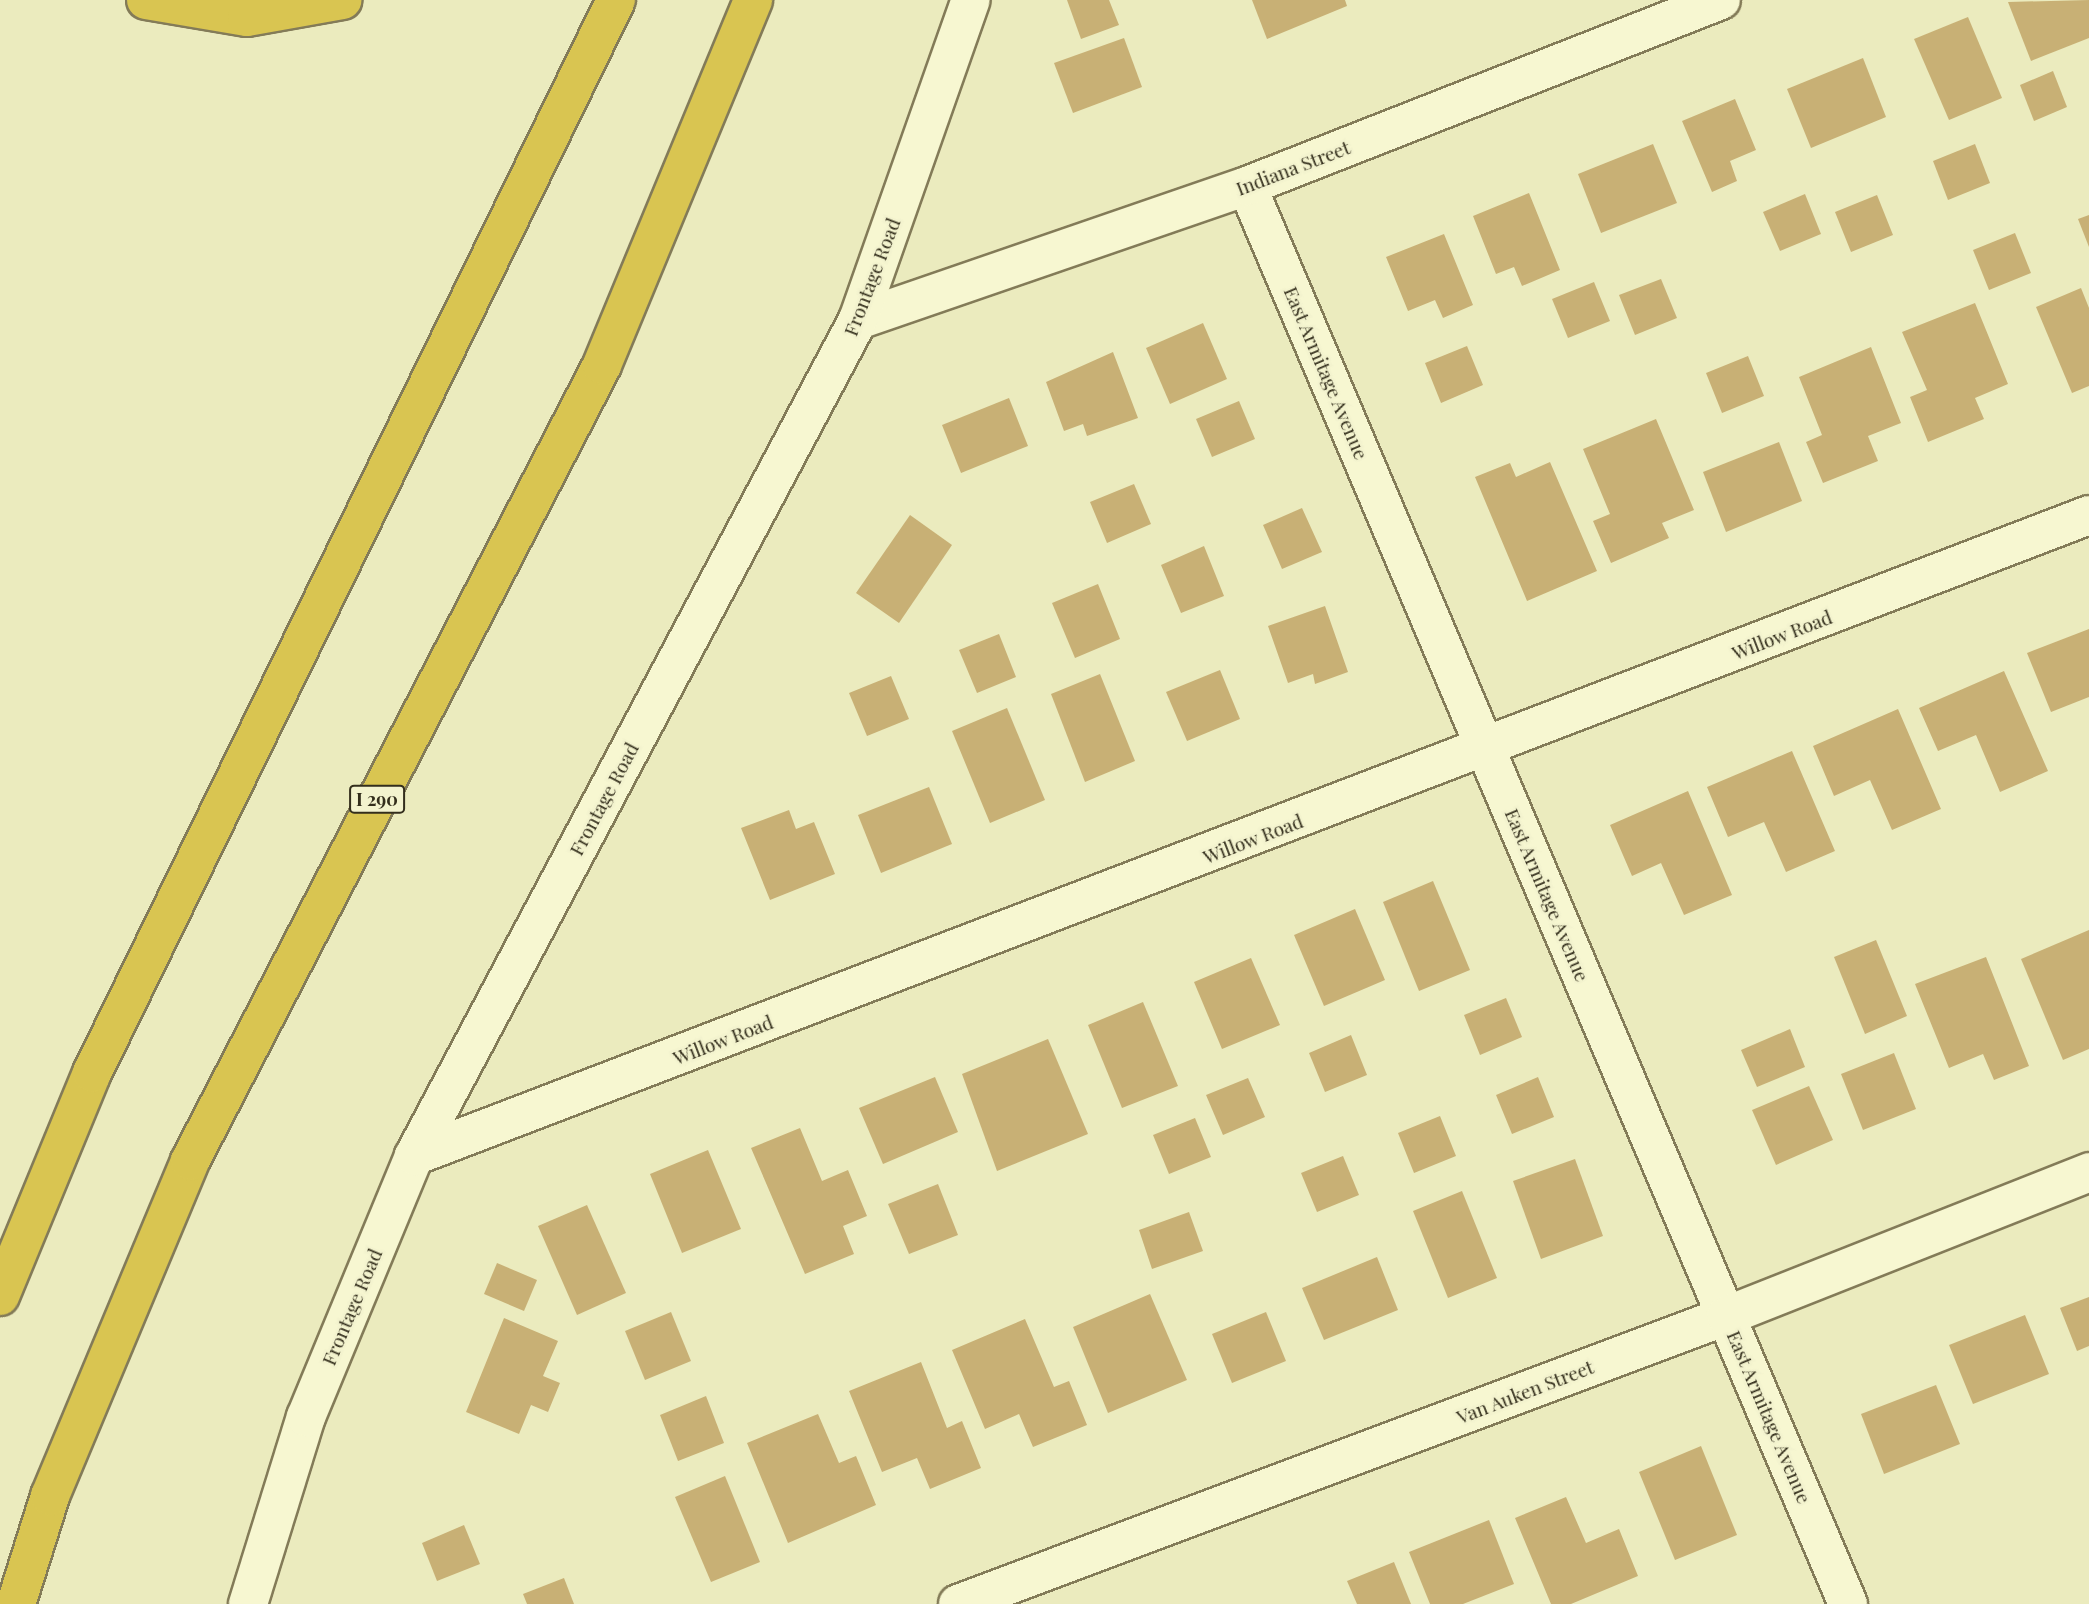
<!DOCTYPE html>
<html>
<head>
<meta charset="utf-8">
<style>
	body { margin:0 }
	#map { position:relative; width:2089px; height:1604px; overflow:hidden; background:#ebebbe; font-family:"Playfair Display",serif }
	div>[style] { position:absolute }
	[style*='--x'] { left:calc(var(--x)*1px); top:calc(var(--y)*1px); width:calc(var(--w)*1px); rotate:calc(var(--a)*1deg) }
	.building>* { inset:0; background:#c8b075 }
	.roads { filter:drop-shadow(2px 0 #837b58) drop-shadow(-2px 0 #837b58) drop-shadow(0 2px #837b58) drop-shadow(0 -2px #837b58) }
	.street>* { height:38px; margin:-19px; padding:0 19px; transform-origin:19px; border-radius:19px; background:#f7f7d1 }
	.secondary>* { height:38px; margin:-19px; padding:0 19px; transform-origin:19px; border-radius:19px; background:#f7f7d1 }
	.highway>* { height:38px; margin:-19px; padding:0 19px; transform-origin:19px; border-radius:19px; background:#d9c551 }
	span { translate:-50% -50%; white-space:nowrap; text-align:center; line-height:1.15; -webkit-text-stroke:5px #f3f3ce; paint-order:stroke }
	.shield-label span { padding:2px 5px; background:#f3f3ce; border:2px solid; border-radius:5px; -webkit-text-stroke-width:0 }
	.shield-label { font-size:18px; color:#332e1c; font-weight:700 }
	.street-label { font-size:19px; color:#332e1c }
</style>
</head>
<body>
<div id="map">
	<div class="building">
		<i style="clip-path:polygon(1067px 0,1109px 0,1119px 25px,1081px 39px)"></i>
		<i style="clip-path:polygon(1252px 0,1345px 0,1347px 6px,1267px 39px)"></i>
		<i style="clip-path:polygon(2089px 0,2089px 38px,2031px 61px,2008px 2px)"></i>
		<i style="clip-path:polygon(1968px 17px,2002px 98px,1949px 120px,1914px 39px)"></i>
		<i style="clip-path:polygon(1124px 38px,1142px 87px,1073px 113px,1054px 63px)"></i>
		<i style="clip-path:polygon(1863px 58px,1886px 117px,1811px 148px,1787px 89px)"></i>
		<i style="clip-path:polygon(2053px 71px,2067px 107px,2034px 121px,2020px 85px)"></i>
		<i style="clip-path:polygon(1735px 99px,1756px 150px,1730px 161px,1737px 181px,1712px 192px,1682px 121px)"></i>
		<i style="clip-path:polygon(1653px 144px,1677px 203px,1601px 233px,1578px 174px)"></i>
		<i style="clip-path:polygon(1975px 144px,1990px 183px,1948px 200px,1933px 161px)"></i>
		<i style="clip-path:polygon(1529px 193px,1560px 270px,1522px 286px,1514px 267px,1496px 274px,1473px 216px)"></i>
		<i style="clip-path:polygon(1805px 194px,1821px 234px,1780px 251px,1763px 212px)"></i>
		<i style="clip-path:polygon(1877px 195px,1893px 235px,1851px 252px,1835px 212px)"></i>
		<i style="clip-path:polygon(2089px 215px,2089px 247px,2078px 219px)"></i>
		<i style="clip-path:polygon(2015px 233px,2031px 273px,1989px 290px,1973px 250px)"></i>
		<i style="clip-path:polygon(1444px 234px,1473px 305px,1443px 318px,1435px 300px,1408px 311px,1386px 257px)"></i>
		<i style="clip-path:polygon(1661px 279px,1677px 318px,1635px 335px,1619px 295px)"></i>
		<i style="clip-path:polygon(1594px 282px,1610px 321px,1568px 338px,1552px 299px)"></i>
		<i style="clip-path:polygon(2081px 288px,2089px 308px,2089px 386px,2072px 393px,2036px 307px)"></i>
		<i style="clip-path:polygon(1975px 303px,2008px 384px,1975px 398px,1984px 419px,1928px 442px,1910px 397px,1927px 390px,1902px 332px)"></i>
		<i style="clip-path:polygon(1203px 323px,1227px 379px,1170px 404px,1146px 348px)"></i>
		<i style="clip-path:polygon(1467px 346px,1483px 385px,1441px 403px,1425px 363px)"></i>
		<i style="clip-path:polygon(1871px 347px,1901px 423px,1868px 436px,1878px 461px,1823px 483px,1806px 442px,1822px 435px,1799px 377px)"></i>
		<i style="clip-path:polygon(1113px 352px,1138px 418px,1087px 436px,1083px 424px,1064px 431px,1046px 382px)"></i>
		<i style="clip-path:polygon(1748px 356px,1764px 396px,1722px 413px,1706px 373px)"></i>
		<i style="clip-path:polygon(1009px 398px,1028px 446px,961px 473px,942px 425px)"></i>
		<i style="clip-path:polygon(1239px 401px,1255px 439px,1212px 457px,1196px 419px)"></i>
		<i style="clip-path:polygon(1656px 419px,1694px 510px,1662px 523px,1669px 538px,1611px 563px,1593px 521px,1610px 514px,1583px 449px)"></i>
		<i style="clip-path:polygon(1779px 442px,1802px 501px,1726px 532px,1703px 472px)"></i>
		<i style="clip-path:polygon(1550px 462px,1597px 571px,1527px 601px,1475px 477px,1510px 463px,1516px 477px)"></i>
		<i style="clip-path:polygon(1134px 484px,1151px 524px,1107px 543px,1090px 502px)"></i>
		<i style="clip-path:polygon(1302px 508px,1322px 552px,1282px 569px,1263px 525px)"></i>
		<i style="clip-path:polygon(910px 515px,952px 545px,899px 623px,856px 593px)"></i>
		<i style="clip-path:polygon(1204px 546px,1224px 596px,1181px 613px,1161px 565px)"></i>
		<i style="clip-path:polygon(1098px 584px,1120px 639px,1075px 658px,1052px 603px)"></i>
		<i style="clip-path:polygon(1325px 606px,1348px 672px,1315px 684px,1313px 674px,1288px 683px,1268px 626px)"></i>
		<i style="clip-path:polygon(2089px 629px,2089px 697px,2051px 712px,2027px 653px)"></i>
		<i style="clip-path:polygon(999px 634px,1016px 677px,977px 693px,959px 650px)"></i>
		<i style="clip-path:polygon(1220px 670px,1240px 719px,1187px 741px,1166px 692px)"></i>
		<i style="clip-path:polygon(2004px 671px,2048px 771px,2000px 792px,1976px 735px,1938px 751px,1919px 708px)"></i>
		<i style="clip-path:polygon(1100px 674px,1135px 761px,1085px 782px,1051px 694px)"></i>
		<i style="clip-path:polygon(891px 676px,909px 719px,867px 736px,849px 693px)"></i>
		<i style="clip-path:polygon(1007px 708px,1045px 800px,990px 823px,952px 731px)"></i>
		<i style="clip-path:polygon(1898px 709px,1941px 809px,1892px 830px,1870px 780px,1834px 796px,1813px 746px)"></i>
		<i style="clip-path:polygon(1792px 751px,1835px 851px,1786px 872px,1764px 822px,1728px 837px,1707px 787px)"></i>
		<i style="clip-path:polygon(929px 787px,952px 844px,881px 873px,858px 815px)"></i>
		<i style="clip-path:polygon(1688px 791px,1732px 895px,1684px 915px,1661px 863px,1632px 876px,1610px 825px)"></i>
		<i style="clip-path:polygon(789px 810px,796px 829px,814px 822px,835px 874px,770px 900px,741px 828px)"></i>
		<i style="clip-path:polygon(1433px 881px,1470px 970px,1419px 991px,1383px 902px)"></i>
		<i style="clip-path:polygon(1355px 909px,1385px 980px,1324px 1006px,1294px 935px)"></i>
		<i style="clip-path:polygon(2089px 930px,2089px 1049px,2063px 1060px,2021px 959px)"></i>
		<i style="clip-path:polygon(1876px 940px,1907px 1016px,1865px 1034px,1834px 957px)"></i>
		<i style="clip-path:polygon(1986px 957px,2029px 1066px,1994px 1080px,1983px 1054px,1949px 1068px,1915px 984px)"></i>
		<i style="clip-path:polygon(1251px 958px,1280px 1025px,1222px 1049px,1194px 982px)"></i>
		<i style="clip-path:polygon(1506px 998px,1522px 1037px,1480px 1055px,1464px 1015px)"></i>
		<i style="clip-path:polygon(1143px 1002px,1178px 1086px,1122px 1108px,1088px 1025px)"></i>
		<i style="clip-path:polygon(1790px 1029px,1805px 1067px,1757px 1087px,1741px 1050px)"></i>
		<i style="clip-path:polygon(1351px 1035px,1367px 1075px,1325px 1092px,1309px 1053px)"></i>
		<i style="clip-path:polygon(1048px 1039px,1088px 1134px,997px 1171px,962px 1074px)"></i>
		<i style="clip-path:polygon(1894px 1053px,1916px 1109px,1863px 1130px,1841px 1074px)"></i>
		<i style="clip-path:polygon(935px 1077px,958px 1132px,883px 1164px,859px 1108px)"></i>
		<i style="clip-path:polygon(1538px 1077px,1554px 1117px,1512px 1134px,1496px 1095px)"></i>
		<i style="clip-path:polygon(1248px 1078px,1265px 1117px,1223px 1135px,1206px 1095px)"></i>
		<i style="clip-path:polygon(1809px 1086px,1833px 1140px,1776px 1165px,1752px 1110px)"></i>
		<i style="clip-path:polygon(1440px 1116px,1456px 1156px,1414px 1173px,1398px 1133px)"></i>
		<i style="clip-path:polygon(1195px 1118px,1211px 1157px,1169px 1174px,1153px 1135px)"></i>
		<i style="clip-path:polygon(800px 1128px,822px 1181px,848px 1170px,867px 1216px,843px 1226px,854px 1254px,805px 1274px,751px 1148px)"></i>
		<i style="clip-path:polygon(708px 1150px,741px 1229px,682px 1253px,650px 1174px)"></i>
		<i style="clip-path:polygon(1343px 1156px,1359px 1195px,1317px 1212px,1301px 1173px)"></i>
		<i style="clip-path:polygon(1575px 1159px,1603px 1236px,1541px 1259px,1513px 1181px)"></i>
		<i style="clip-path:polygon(938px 1184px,958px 1235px,909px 1254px,888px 1204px)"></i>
		<i style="clip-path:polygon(1462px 1191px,1497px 1278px,1448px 1298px,1413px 1211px)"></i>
		<i style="clip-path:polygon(587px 1205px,626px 1293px,577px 1315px,538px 1226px)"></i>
		<i style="clip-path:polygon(1189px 1212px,1203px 1251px,1152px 1269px,1139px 1230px)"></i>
		<i style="clip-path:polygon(1377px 1257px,1398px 1310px,1324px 1340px,1302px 1288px)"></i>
		<i style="clip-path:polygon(497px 1263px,537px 1280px,524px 1311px,484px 1294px)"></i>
		<i style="clip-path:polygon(1150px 1294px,1187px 1380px,1108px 1413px,1073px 1327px)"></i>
		<i style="clip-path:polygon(2089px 1297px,2089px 1346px,2077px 1351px,2060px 1308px)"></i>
		<i style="clip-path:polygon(671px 1312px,691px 1361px,645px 1380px,625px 1331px)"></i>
		<i style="clip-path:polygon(1266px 1312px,1286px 1361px,1232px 1383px,1212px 1334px)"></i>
		<i style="clip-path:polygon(2025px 1315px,2049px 1374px,1973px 1404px,1949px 1345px)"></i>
		<i style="clip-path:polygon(504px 1318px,558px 1341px,543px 1376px,560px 1383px,548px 1412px,531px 1405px,519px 1434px,466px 1412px)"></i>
		<i style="clip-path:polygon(1025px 1319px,1054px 1387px,1069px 1381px,1087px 1425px,1033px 1447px,1019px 1414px,985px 1429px,952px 1350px)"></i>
		<i style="clip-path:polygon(921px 1362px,947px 1428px,962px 1421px,981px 1468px,930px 1489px,917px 1458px,882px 1472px,849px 1391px)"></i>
		<i style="clip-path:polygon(1936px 1385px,1960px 1444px,1884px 1474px,1861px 1414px)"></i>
		<i style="clip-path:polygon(706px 1396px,724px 1443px,678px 1461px,660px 1415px)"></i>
		<i style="clip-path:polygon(818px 1414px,839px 1463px,856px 1456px,876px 1505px,788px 1543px,747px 1443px)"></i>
		<i style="clip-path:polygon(1701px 1446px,1737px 1535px,1675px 1560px,1639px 1472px)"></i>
		<i style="clip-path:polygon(725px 1476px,760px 1562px,711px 1582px,675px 1497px)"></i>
		<i style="clip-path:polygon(1566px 1497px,1586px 1543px,1619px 1529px,1638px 1576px,1571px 1604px,1551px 1604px,1515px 1518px)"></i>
		<i style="clip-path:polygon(1489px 1520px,1514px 1584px,1463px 1604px,1430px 1604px,1409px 1552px)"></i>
		<i style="clip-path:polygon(464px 1525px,480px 1564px,437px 1581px,422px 1543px)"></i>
		<i style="clip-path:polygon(1394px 1562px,1411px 1604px,1357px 1604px,1347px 1581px)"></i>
		<i style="clip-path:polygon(564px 1578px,574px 1604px,527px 1604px,523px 1594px)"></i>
	</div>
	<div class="roads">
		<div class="street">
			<i style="--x:1247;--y:186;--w:1540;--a:67.03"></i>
			<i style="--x:858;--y:320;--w:411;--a:-19"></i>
			<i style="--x:1247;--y:186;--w:509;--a:-21.43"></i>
			<i style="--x:414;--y:1156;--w:1793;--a:-20.94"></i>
			<i style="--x:958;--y:1604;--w:820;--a:-20.56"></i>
			<i style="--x:1726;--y:1316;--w:391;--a:-21.6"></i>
		</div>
		<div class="secondary">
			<i style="--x:248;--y:1604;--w:196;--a:-72.8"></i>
			<i style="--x:306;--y:1417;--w:282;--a:-67.5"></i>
			<i style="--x:414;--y:1156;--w:947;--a:-62.03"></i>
			<i style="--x:858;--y:320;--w:339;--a:-70.6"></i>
		</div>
		<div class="highway">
			<i style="--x:146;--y:0;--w:102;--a:9.6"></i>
			<i style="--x:247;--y:17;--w:97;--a:-10.1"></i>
			<i style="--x:0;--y:1296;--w:241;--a:-67.6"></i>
			<i style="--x:92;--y:1073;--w:1194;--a:-63.97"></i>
			<i style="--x:16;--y:1604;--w:113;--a:-72.5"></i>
			<i style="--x:50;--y:1496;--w:363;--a:-67.3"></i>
			<i style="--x:190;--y:1161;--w:896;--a:-62.63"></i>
			<i style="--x:602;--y:365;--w:395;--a:-67.5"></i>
		</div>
	</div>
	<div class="shield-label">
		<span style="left:377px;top:799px">I 290</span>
	</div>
	<div class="street-label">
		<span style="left:1293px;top:168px;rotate:-21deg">Indiana Street</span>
		<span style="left:872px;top:277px;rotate:-69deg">Frontage Road</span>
		<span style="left:1326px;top:373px;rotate:67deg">East Armitage Avenue</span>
		<span style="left:1782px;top:635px;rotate:-21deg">Willow Road</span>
		<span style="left:604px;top:799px;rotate:-62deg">Frontage Road</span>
		<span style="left:1253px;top:839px;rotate:-21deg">Willow Road</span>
		<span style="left:1547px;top:895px;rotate:67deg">East Armitage Avenue</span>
		<span style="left:723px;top:1040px;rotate:-21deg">Willow Road</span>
		<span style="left:352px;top:1307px;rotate:-67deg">Frontage Road</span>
		<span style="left:1525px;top:1392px;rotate:-21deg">Van Auken Street</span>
		<span style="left:1769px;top:1417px;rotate:67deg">East Armitage Avenue</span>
	</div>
</div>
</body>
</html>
